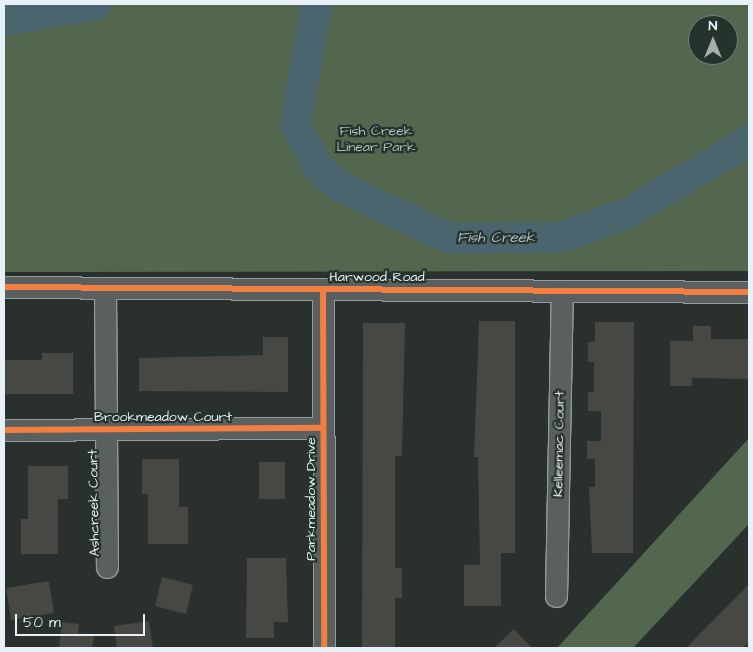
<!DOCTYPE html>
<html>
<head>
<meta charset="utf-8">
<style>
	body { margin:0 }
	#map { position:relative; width:753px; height:652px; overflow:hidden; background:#29302d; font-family:"Architects Daughter",sans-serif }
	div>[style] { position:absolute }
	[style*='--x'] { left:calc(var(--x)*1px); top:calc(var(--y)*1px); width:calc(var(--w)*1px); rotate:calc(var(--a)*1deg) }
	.green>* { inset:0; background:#53674f }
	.river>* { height:31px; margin:-15.5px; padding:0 15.5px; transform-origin:15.5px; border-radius:15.5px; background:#4a656d }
	.building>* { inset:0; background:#474844 }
	.roads { filter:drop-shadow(1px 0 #959a9a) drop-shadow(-1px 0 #959a9a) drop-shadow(0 1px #959a9a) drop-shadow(0 -1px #959a9a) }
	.minor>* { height:21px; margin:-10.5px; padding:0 10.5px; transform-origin:10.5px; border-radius:10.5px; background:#5a6060 }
	.cycleway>* { height:6px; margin:-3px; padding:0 3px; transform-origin:3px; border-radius:3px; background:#f27e40 }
	span { translate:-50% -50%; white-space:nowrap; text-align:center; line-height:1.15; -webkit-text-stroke:4.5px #26332d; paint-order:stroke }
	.park-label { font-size:14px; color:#afbdb6 }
	.street-label { font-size:14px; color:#e8f1f8 }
	.water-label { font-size:15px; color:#aabbc3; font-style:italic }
	.frame { position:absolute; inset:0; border:5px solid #e8f1f8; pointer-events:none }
	.north { position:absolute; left:688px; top:15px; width:50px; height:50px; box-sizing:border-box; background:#26332d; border:1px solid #747f7e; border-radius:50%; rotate:0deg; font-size:14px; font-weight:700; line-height:20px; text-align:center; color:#e8f1f8 }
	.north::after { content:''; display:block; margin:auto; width:18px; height:22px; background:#a5adb1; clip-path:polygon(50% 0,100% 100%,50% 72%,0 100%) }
	.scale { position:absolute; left:15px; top:614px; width:130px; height:22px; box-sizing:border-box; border:2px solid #e8f1f8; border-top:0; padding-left:6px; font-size:15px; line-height:18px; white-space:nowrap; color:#e8f1f8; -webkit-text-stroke:4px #26332d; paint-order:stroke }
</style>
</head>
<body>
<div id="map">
	<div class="green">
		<i style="clip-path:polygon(evenodd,4px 4px,749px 4px,749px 271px,4px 272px,4px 4px,698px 25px,728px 25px,728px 55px,698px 55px,698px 25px)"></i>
		<i style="clip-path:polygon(749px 438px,749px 524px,633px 648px,557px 648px)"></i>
	</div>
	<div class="river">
		<i style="--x:316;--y:4;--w:121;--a:100"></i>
		<i style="--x:295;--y:123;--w:48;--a:62.9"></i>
		<i style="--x:317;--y:166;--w:30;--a:42"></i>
		<i style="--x:339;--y:186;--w:122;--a:25.3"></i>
		<i style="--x:449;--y:238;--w:112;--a:-0.5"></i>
		<i style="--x:561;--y:237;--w:72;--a:-20.5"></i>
		<i style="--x:628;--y:212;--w:141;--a:-30.8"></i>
		<i style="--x:4;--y:20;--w:93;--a:-9.9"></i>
	</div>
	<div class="building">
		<i style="clip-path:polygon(479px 321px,515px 321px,515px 553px,501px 553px,501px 606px,464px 606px,464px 565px,480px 565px,478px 457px,474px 457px)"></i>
		<i style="clip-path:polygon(595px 322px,634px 322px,633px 553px,592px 553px,589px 487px,595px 487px,595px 459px,587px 459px,587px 441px,601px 441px,601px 411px,588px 411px,588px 392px,594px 392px,594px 362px,588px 362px,588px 342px,595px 342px)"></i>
		<i style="clip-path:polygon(363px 323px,405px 323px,402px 456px,395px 456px,395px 568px,402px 568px,402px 598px,395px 598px,395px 648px,362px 648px)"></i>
		<i style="clip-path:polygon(693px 326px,711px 326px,711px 339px,749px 339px,749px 379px,692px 378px,692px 386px,670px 386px,670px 341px,693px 341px)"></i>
		<i style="clip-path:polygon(263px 337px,288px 337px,288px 392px,139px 391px,139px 358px,263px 355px)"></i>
		<i style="clip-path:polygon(42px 353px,73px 353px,73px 394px,4px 394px,4px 360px,42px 360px)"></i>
		<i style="clip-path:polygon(142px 459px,179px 459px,179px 507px,188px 507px,188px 544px,148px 544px,148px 494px,142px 494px)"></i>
		<i style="clip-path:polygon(259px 462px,285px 462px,285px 499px,259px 499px)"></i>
		<i style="clip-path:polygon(28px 466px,68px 466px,68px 499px,58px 499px,58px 554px,21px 554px,21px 519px,28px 519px)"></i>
		<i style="clip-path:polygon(247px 558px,286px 558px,288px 622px,274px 622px,274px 638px,246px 638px)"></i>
		<i style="clip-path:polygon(162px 577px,193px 585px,186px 614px,155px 606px)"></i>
		<i style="clip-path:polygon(49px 581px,54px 613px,11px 620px,6px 588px)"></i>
		<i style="clip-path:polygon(749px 584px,749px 642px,743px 648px,686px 648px)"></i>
		<i style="clip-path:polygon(149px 621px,153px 648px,117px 648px,114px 626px)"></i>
		<i style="clip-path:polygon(62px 622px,79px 624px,78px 633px,94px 635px,92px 648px,59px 648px)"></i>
		<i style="clip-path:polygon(514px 629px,532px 648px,494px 648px)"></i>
	</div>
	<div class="roads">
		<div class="minor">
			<i style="--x:4;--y:287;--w:745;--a:0.38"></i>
			<i style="--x:105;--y:288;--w:279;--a:89.6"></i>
			<i style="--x:323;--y:289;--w:359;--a:89.8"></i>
			<i style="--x:4;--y:430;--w:319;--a:-0.4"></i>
			<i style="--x:556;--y:596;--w:305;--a:-88.9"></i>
		</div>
	</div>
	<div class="cycleway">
		<i style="--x:4;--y:287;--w:745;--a:0.38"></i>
		<i style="--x:323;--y:289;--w:359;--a:89.8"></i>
		<i style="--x:4;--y:430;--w:319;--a:-0.4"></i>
	</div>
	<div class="park-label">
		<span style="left:376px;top:139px">Fish Creek<br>Linear Park</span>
	</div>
	<div class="street-label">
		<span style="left:377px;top:277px">Harwood Road</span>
		<span style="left:163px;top:417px">Brookmeadow Court</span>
		<span style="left:559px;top:444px;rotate:-89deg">Kelleemac Court</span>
		<span style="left:311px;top:499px;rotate:-90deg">Parkmeadow Drive</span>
		<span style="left:94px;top:503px;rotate:-91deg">Ashcreek Court</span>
	</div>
	<div class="water-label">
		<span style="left:496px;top:238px">Fish Creek</span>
	</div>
	<div class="frame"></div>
	<div class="north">N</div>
	<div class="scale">50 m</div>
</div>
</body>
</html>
